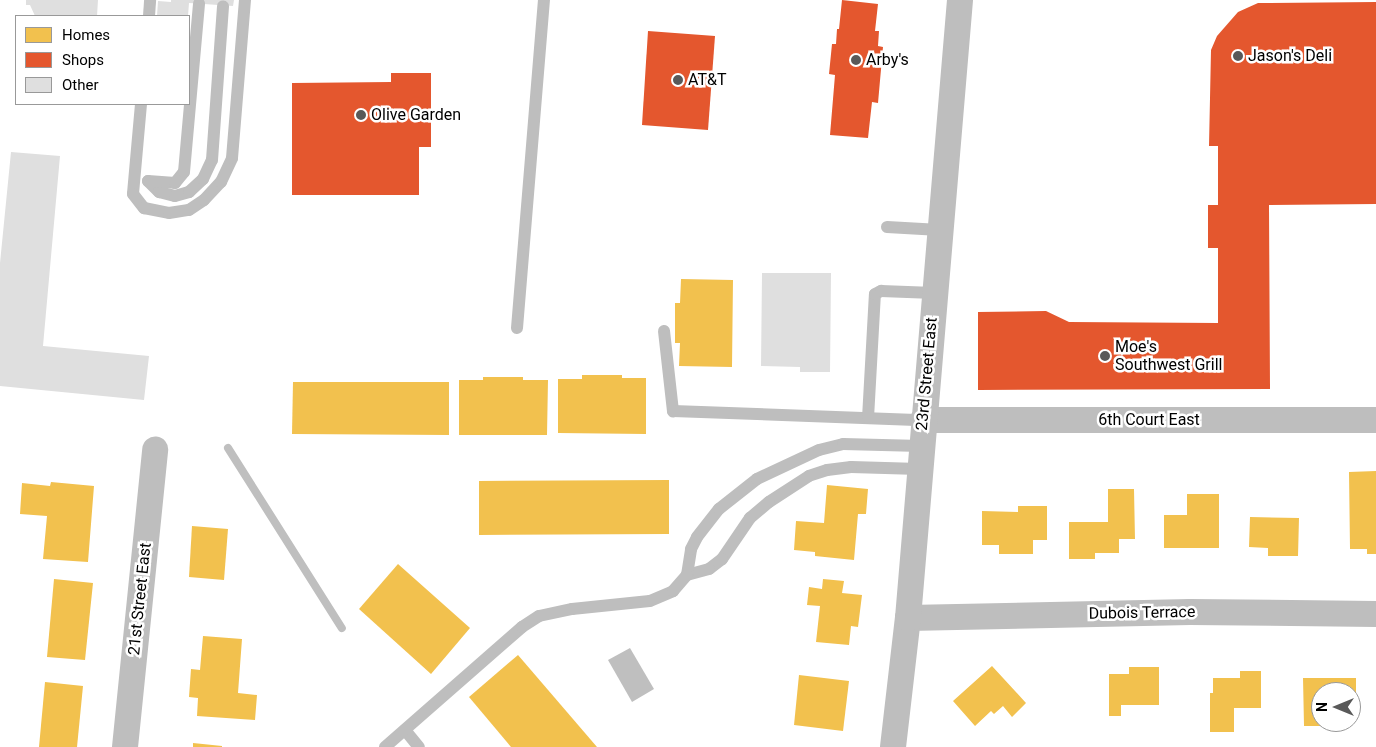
<!DOCTYPE html>
<html>
<head>
<meta charset="utf-8">
<style>
	body { margin:0 }
	#map { position:relative; width:1376px; height:747px; overflow:hidden; background:#fff; font-family:Roboto,sans-serif }
	div>[style] { position:absolute }
	[style*='--x'] { left:calc(var(--x)*1px); top:calc(var(--y)*1px); width:calc(var(--w)*1px); rotate:calc(var(--a)*1deg) }
	.water>* { inset:0; background:#bfbfbf }
	.homes>* { inset:0; background:#f2c14e }
	.shops>* { inset:0; background:#e4572e }
	.stream>* { height:8px; margin:-4px; padding:0 4px; transform-origin:4px; border-radius:4px; background:#bfbfbf }
	.building>* { inset:0; background:#dfdfdf }
	.lane>* { height:12px; margin:-6px; padding:0 6px; transform-origin:6px; border-radius:6px; background:#bebebe }
	.street>* { height:26px; margin:-13px; padding:0 13px; transform-origin:13px; border-radius:13px; background:#bebebe }
	.dots>* { width:14px; height:14px; translate:-50% -50%; box-sizing:border-box; border:2px solid #fff; border-radius:50% }
	span { translate:-50% -50%; white-space:nowrap; text-align:center; line-height:1.15; -webkit-text-stroke:5px #fff; paint-order:stroke }
	.poi-label { font-size:16px; color:#000 }
	.left { translate:0 -50%; text-align:left }
	.street-label { font-size:16px; color:#000 }
	.legend { position:absolute; left:15px; top:15px; width:175px; height:90px; box-sizing:border-box; background:#fff; border:1px solid #999; margin:0; padding:6px 9px; list-style:none; font-size:15px; color:#000 }
	.legend li { display:flex; align-items:center; gap:10px; height:25px }
	.legend b { width:25px; border:1px solid #999 }
	.north { position:absolute; left:1311px; top:682px; width:50px; height:50px; box-sizing:border-box; background:#fff; border:1px solid #999; border-radius:50%; rotate:270deg; font-size:14px; font-weight:700; line-height:20px; text-align:center; color:#000 }
	.north::after { content:''; display:block; margin:auto; width:18px; height:22px; background:#595959; clip-path:polygon(50% 0,100% 100%,50% 72%,0 100%) }
</style>
</head>
<body>
<div id="map">
	<div class="water">
		<i style="clip-path:polygon(630px 648px,654px 689px,632px 702px,608px 660px)"></i>
	</div>
	<div class="homes">
		<i style="clip-path:polygon(681px 279px,733px 280px,732px 367px,679px 366px,680px 343px,675px 343px,675px 303px,680px 303px)"></i>
		<i style="clip-path:polygon(582px 375px,622px 375px,622px 378px,646px 378px,646px 434px,558px 433px,558px 379px,582px 379px)"></i>
		<i style="clip-path:polygon(483px 377px,523px 377px,523px 380px,548px 380px,547px 435px,459px 435px,459px 380px,483px 380px)"></i>
		<i style="clip-path:polygon(293px 382px,449px 382px,449px 435px,292px 434px)"></i>
		<i style="clip-path:polygon(1376px 471px,1376px 554px,1367px 554px,1367px 549px,1350px 549px,1349px 472px)"></i>
		<i style="clip-path:polygon(669px 480px,669px 534px,479px 535px,479px 481px)"></i>
		<i style="clip-path:polygon(51px 482px,94px 486px,88px 562px,43px 559px,47px 516px,20px 514px,22px 483px,50px 486px)"></i>
		<i style="clip-path:polygon(827px 485px,868px 489px,866px 514px,858px 514px,854px 560px,815px 556px,815px 552px,794px 550px,796px 521px,824px 523px)"></i>
		<i style="clip-path:polygon(1108px 489px,1134px 489px,1135px 539px,1119px 539px,1119px 553px,1095px 553px,1095px 559px,1069px 559px,1069px 522px,1108px 522px)"></i>
		<i style="clip-path:polygon(1187px 494px,1219px 494px,1219px 548px,1164px 548px,1164px 515px,1187px 515px)"></i>
		<i style="clip-path:polygon(1018px 506px,1047px 506px,1047px 540px,1033px 540px,1033px 554px,999px 554px,999px 545px,982px 545px,982px 511px,1018px 512px)"></i>
		<i style="clip-path:polygon(1250px 517px,1299px 518px,1298px 556px,1268px 556px,1268px 548px,1249px 547px)"></i>
		<i style="clip-path:polygon(192px 526px,228px 529px,224px 580px,189px 577px)"></i>
		<i style="clip-path:polygon(398px 564px,470px 628px,431px 674px,359px 609px)"></i>
		<i style="clip-path:polygon(54px 579px,93px 583px,85px 660px,47px 657px)"></i>
		<i style="clip-path:polygon(823px 579px,844px 581px,842px 593px,862px 595px,858px 627px,851px 626px,849px 645px,816px 642px,820px 606px,807px 605px,809px 587px,822px 589px)"></i>
		<i style="clip-path:polygon(203px 636px,242px 639px,238px 693px,257px 695px,255px 720px,197px 716px,198px 698px,189px 697px,191px 669px,200px 670px)"></i>
		<i style="clip-path:polygon(518px 655px,597px 747px,511px 747px,469px 697px)"></i>
		<i style="clip-path:polygon(992px 666px,1026px 703px,1012px 717px,1003px 706px,994px 714px,991px 711px,975px 726px,953px 701px)"></i>
		<i style="clip-path:polygon(1129px 667px,1159px 667px,1159px 705px,1121px 705px,1121px 716px,1109px 716px,1109px 674px,1129px 674px)"></i>
		<i style="clip-path:polygon(1240px 671px,1261px 671px,1261px 708px,1234px 708px,1234px 732px,1210px 732px,1210px 693px,1213px 693px,1213px 678px,1240px 678px)"></i>
		<i style="clip-path:polygon(799px 675px,849px 681px,843px 731px,794px 725px)"></i>
		<i style="clip-path:polygon(1303px 678px,1356px 678px,1356px 709px,1351px 709px,1351px 692px,1321px 692px,1321px 722px,1334px 722px,1334px 726px,1304px 726px)"></i>
		<i style="clip-path:polygon(45px 682px,83px 686px,77px 747px,39px 747px)"></i>
		<i style="clip-path:polygon(193px 743px,222px 746px,222px 747px,193px 747px)"></i>
	</div>
	<div class="shops">
		<i style="clip-path:polygon(842px 0,878px 4px,875px 31px,879px 31px,878px 46px,883px 47px,878px 103px,872px 102px,868px 138px,830px 135px,835px 75px,829px 74px,832px 44px,836px 44px,837px 29px,839px 29px)"></i>
		<i style="clip-path:polygon(1376px 2px,1376px 204px,1269px 205px,1270px 389px,978px 390px,978px 312px,1046px 311px,1069px 322px,1218px 323px,1218px 248px,1208px 248px,1208px 205px,1218px 205px,1218px 146px,1209px 146px,1211px 50px,1217px 36px,1238px 12px,1258px 3px)"></i>
		<i style="clip-path:polygon(648px 31px,715px 36px,708px 130px,642px 125px)"></i>
		<i style="clip-path:polygon(391px 73px,431px 73px,431px 147px,419px 147px,419px 195px,292px 195px,292px 83px,391px 82px)"></i>
	</div>
	<div class="stream">
		<i style="--x:228;--y:448;--w:213;--a:57.7"></i>
	</div>
	<div class="building">
		<i style="clip-path:polygon(26px 0,98px 0,97px 16px,35px 16px,30px 5px,26px 5px)"></i>
		<i style="clip-path:polygon(171px 0,234px 0,233px 6px,189px 3px,188px 16px,157px 16px,158px 1px,171px 2px)"></i>
		<i style="clip-path:polygon(11px 152px,60px 156px,43px 346px,149px 356px,144px 400px,0 386px,0 263px)"></i>
		<i style="clip-path:polygon(762px 273px,831px 273px,830px 372px,800px 372px,800px 367px,761px 366px)"></i>
	</div>
	<div class="lane">
		<i style="--x:149;--y:16;--w:16;--a:-86"></i>
		<i style="--x:141;--y:104;--w:90;--a:95.1"></i>
		<i style="--x:133;--y:194;--w:18;--a:52"></i>
		<i style="--x:144;--y:208;--w:25;--a:11"></i>
		<i style="--x:169;--y:213;--w:20;--a:-9"></i>
		<i style="--x:189;--y:210;--w:18;--a:-34"></i>
		<i style="--x:204;--y:200;--w:25;--a:-47"></i>
		<i style="--x:221;--y:182;--w:26;--a:-65"></i>
		<i style="--x:232;--y:158;--w:159;--a:-85.3"></i>
		<i style="--x:148;--y:181;--w:16;--a:45"></i>
		<i style="--x:159;--y:192;--w:16;--a:14"></i>
		<i style="--x:175;--y:196;--w:15;--a:-16"></i>
		<i style="--x:189;--y:192;--w:19;--a:-43"></i>
		<i style="--x:203;--y:179;--w:21;--a:-65"></i>
		<i style="--x:212;--y:160;--w:154;--a:-85.9"></i>
		<i style="--x:148;--y:181;--w:27;--a:4"></i>
		<i style="--x:175;--y:183;--w:14;--a:-51"></i>
		<i style="--x:184;--y:172;--w:169;--a:-84.9"></i>
		<i style="--x:887;--y:227;--w:53;--a:3.2"></i>
		<i style="--x:517;--y:328;--w:329;--a:-85.3"></i>
		<i style="--x:664;--y:331;--w:81;--a:83.6"></i>
		<i style="--x:673;--y:411;--w:250;--a:2.1"></i>
		<i style="--x:868;--y:418;--w:124;--a:-86.8"></i>
		<i style="--x:875;--y:294;--w:7;--a:-27"></i>
		<i style="--x:881;--y:291;--w:53;--a:2.2"></i>
		<i style="--x:919;--y:469;--w:68;--a:-178.3"></i>
		<i style="--x:851;--y:467;--w:24;--a:173"></i>
		<i style="--x:827;--y:470;--w:19;--a:162"></i>
		<i style="--x:809;--y:476;--w:48;--a:147"></i>
		<i style="--x:769;--y:502;--w:25;--a:140"></i>
		<i style="--x:750;--y:518;--w:50;--a:124.3"></i>
		<i style="--x:722;--y:559;--w:16;--a:142"></i>
		<i style="--x:709;--y:569;--w:23;--a:165"></i>
		<i style="--x:687;--y:575;--w:26;--a:-81"></i>
		<i style="--x:691;--y:549;--w:13;--a:-63"></i>
		<i style="--x:697;--y:537;--w:36;--a:-52"></i>
		<i style="--x:719;--y:509;--w:48;--a:-38.3"></i>
		<i style="--x:757;--y:479;--w:68;--a:-25.1"></i>
		<i style="--x:819;--y:450;--w:25;--a:-14"></i>
		<i style="--x:843;--y:444;--w:78;--a:1.5"></i>
		<i style="--x:405;--y:730;--w:22;--a:51"></i>
		<i style="--x:385;--y:747;--w:182;--a:-41.2"></i>
		<i style="--x:522;--y:627;--w:20;--a:-33"></i>
		<i style="--x:539;--y:616;--w:34;--a:-12"></i>
		<i style="--x:572;--y:609;--w:78;--a:-5.9"></i>
		<i style="--x:650;--y:601;--w:25;--a:-23"></i>
		<i style="--x:673;--y:591;--w:21;--a:-49"></i>
	</div>
	<div class="street">
		<i style="--x:923;--y:420;--w:453;--a:0"></i>
		<i style="--x:908;--y:618;--w:282;--a:-1.2"></i>
		<i style="--x:1190;--y:612;--w:186;--a:0.6"></i>
		<i style="--x:125;--y:747;--w:299;--a:-84.2"></i>
		<i style="--x:893;--y:747;--w:130;--a:-83.4"></i>
		<i style="--x:908;--y:618;--w:620;--a:-85.19"></i>
	</div>
	<div class="dots">
		<i style="left:1238px;top:56px;background:#595959"></i>
		<i style="left:856px;top:60px;background:#595959"></i>
		<i style="left:678px;top:80px;background:#595959"></i>
		<i style="left:361px;top:115px;background:#595959"></i>
		<i style="left:1105px;top:356px;background:#595959"></i>
	</div>
	<div class="poi-label">
		<span class="left" style="left:1248px;top:56px">Jason's Deli</span>
		<span class="left" style="left:866px;top:60px">Arby's</span>
		<span class="left" style="left:688px;top:80px">AT&amp;T</span>
		<span class="left" style="left:371px;top:115px">Olive Garden</span>
		<span class="left" style="left:1115px;top:356px">Moe's<br>Southwest Grill</span>
	</div>
	<div class="street-label">
		<span style="left:927px;top:374px;rotate:-85deg">23rd Street East</span>
		<span style="left:1149px;top:420px">6th Court East</span>
		<span style="left:140px;top:599px;rotate:-84deg">21st Street East</span>
		<span style="left:1142px;top:613px;rotate:-1deg">Dubois Terrace</span>
	</div>
	<ul class="legend">
	<li><b style="height:14px;background:#f2c14e"></b>Homes</li>
	<li><b style="height:14px;background:#e4572e"></b>Shops</li>
	<li><b style="height:14px;background:#dfdfdf"></b>Other</li>
	</ul>
	<div class="north">N</div>
</div>
</body>
</html>
